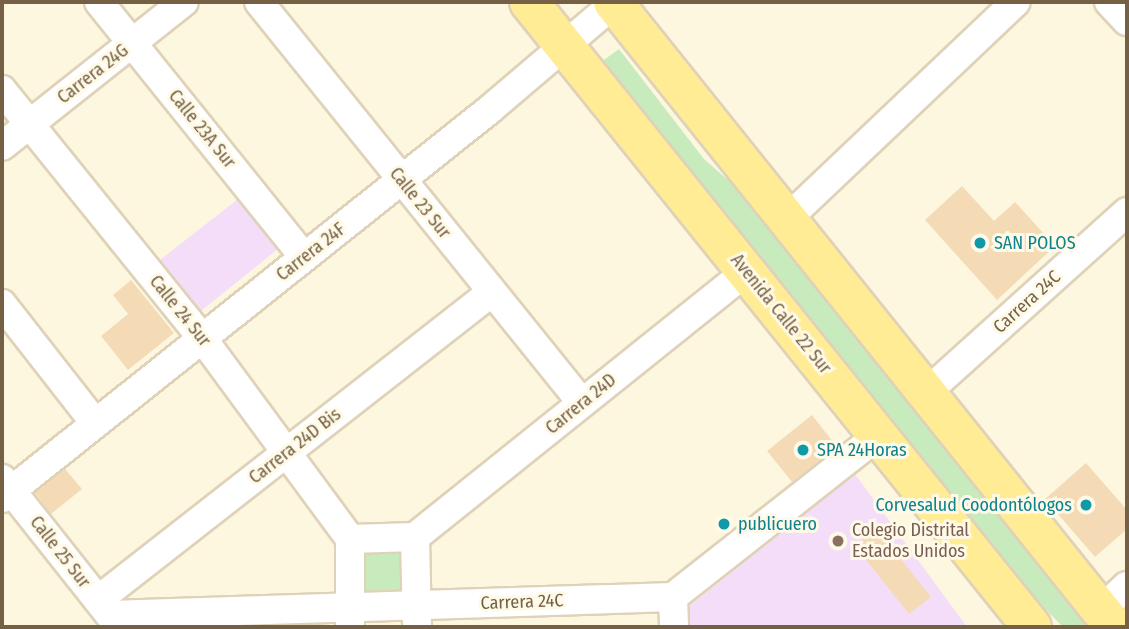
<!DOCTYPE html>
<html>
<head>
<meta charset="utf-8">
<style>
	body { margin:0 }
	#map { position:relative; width:1129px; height:629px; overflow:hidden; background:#fdf7e0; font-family:"Fira Sans Condensed",sans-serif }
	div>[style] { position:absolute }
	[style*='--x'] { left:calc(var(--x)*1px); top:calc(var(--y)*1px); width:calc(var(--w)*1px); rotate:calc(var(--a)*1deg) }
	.education>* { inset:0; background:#f4ddf9 }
	.green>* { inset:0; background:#c8ebbe }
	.building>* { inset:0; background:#f4dbb6 }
	.roads { filter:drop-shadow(2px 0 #dfd2b9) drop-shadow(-2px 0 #dfd2b9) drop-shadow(0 2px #dfd2b9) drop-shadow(0 -2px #dfd2b9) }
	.street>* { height:28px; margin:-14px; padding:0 14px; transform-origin:14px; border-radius:14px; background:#fff }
	.primary>* { height:38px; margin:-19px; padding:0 19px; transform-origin:19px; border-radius:19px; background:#ffec95 }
	.dots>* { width:19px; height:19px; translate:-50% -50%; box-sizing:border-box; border:4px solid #fffae7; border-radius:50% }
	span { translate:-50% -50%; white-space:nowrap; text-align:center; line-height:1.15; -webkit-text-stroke:6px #fffae7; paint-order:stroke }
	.street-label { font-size:18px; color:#756046 }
	.culture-label { font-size:18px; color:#0d838f }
	.left { translate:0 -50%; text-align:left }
	.right { translate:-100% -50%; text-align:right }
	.education-label { font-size:18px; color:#785e54 }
	.frame { position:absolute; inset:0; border:4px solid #756046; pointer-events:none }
</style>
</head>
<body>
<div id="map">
	<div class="education">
		<i style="clip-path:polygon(238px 199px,278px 249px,201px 311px,160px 260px)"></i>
		<i style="clip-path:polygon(855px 474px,967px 627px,688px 627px,687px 608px)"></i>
	</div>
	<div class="green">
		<i style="clip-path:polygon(619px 49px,704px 159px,744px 194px,1091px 627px,1063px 627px,1017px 580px,601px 62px)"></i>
		<i style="clip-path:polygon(402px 550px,403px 592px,365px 592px,364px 551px)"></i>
	</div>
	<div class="building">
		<i style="clip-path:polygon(962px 186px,994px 221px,1015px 202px,1055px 246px,997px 300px,925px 220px)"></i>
		<i style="clip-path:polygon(131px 280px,174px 333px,128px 370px,101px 336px,128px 314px,113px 295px)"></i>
		<i style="clip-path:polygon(812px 415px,837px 447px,792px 482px,767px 451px)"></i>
		<i style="clip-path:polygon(1086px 463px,1127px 510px,1127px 529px,1095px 557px,1045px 499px)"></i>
		<i style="clip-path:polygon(65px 469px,82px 489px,51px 514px,35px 493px)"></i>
		<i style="clip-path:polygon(877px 529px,931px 597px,909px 614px,855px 546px)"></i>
	</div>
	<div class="roads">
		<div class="street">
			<i style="--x:99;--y:2;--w:327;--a:51.2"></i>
			<i style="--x:259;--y:2;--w:515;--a:51.15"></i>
			<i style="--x:1109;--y:2;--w:26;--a:47"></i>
			<i style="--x:2;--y:90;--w:319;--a:51.1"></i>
			<i style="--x:202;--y:338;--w:250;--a:53.6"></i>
			<i style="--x:350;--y:539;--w:88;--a:90"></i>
			<i style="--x:2;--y:146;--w:232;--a:-38.4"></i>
			<i style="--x:787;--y:219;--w:315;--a:-43.5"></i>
			<i style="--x:2;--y:304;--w:151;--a:52"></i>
			<i style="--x:927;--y:392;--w:269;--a:-42"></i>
			<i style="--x:2;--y:479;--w:172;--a:51.6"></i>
			<i style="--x:2;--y:498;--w:623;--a:-38.54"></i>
			<i style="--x:489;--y:110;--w:167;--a:-40.4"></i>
			<i style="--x:415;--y:537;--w:425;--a:-38.7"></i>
			<i style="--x:415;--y:537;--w:90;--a:88.7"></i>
			<i style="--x:350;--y:539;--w:65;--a:-1.8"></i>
			<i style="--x:673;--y:597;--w:30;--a:88"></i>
			<i style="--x:98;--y:600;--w:500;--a:-38.02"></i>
			<i style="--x:1101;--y:610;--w:35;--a:-43"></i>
			<i style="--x:110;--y:615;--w:563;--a:-1.83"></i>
			<i style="--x:673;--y:597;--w:262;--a:-38.2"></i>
		</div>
		<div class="primary">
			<i style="--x:529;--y:2;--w:802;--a:51.17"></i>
			<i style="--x:613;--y:2;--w:801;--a:51.28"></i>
		</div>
	</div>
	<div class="dots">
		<i style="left:980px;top:243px;background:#0f9aa8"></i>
		<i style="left:803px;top:450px;background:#0f9aa8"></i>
		<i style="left:1086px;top:505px;background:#0f9aa8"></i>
		<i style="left:724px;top:524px;background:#0f9aa8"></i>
		<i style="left:838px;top:541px;background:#8d6e63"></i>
	</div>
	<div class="street-label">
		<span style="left:93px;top:74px;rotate:-38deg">Carrera 24G</span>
		<span style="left:202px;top:129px;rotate:51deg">Calle 23A Sur</span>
		<span style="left:420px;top:203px;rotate:51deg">Calle 23 Sur</span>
		<span style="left:311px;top:252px;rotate:-38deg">Carrera 24F</span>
		<span style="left:1027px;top:302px;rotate:-42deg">Carrera 24C</span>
		<span style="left:180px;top:311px;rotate:51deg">Calle 24 Sur</span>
		<span style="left:781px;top:314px;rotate:51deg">Avenida Calle 22 Sur</span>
		<span style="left:581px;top:404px;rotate:-39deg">Carrera 24D</span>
		<span style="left:295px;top:446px;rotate:-38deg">Carrera 24D Bis</span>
		<span style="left:60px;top:552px;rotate:52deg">Calle 25 Sur</span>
		<span style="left:522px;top:602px;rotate:-2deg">Carrera 24C</span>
	</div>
	<div class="culture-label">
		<span class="left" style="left:994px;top:243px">SAN POLOS</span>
		<span class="left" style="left:817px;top:450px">SPA 24Horas</span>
		<span class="right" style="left:1072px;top:505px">Corvesalud Coodontólogos</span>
		<span class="left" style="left:738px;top:524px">publicuero</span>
	</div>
	<div class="education-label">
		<span class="left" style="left:852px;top:541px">Colegio Distrital<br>Estados Unidos</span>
	</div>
	<div class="frame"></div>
</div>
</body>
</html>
